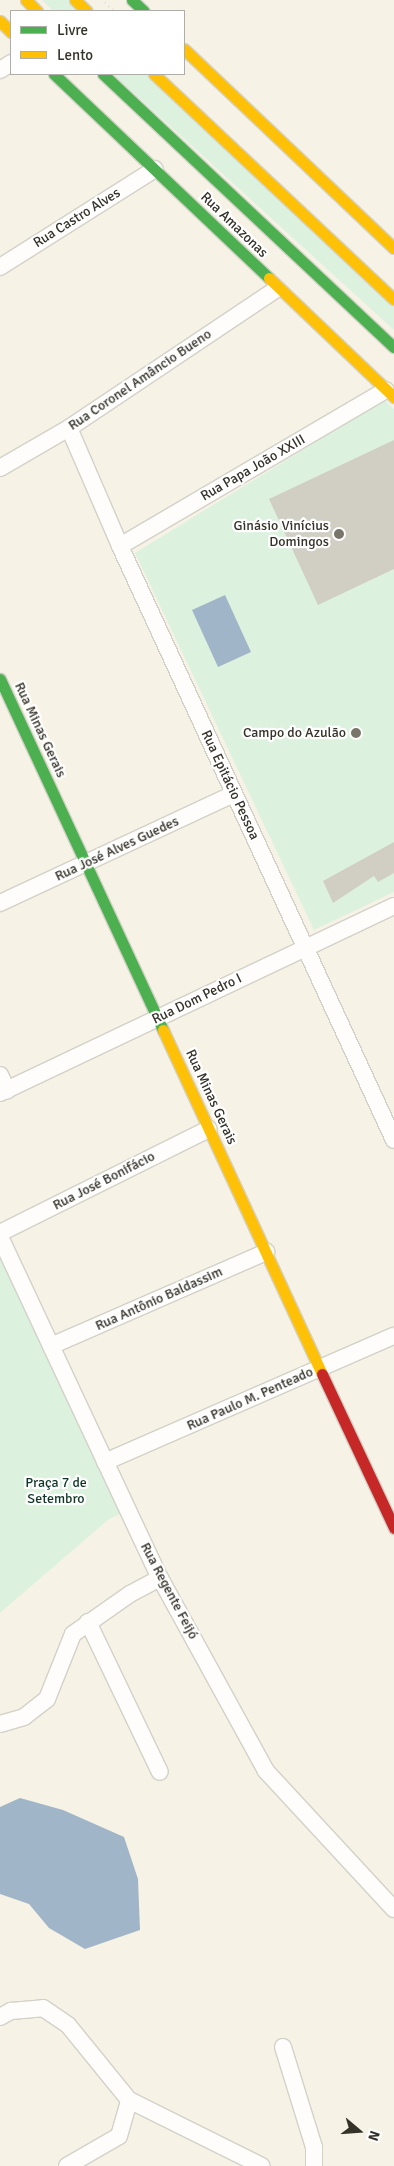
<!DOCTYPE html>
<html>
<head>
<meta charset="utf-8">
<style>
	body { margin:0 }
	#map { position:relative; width:394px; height:2166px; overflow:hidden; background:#f6f3e6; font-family:Signika,sans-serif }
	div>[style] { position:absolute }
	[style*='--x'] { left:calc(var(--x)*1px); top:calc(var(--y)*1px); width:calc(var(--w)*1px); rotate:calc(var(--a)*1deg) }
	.green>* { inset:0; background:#ddf1df }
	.water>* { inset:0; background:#a0b5c7 }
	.building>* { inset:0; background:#d1cfc4 }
	.path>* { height:3px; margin-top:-1.5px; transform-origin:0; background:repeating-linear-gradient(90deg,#dcdcd8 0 1px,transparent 0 5px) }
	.roads { filter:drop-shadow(1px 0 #d3d1c7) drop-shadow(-1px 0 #d3d1c7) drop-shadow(0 1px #d3d1c7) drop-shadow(0 -1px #d3d1c7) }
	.street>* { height:16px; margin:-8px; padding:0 8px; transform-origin:8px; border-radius:8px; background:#fefdfb }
	.fast>* { height:11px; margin:-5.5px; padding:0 5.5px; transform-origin:5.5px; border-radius:5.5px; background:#4caf50 }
	.slow>* { height:11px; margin:-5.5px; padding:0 5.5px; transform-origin:5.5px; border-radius:5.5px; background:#ffc107 }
	.jam>* { height:11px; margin:-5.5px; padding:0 5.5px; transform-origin:5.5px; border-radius:5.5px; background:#c62828 }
	.dots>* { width:14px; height:14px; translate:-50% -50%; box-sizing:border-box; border:2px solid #fff; border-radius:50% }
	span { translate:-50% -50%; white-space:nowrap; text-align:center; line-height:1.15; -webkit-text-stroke:4.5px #fff; paint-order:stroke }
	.street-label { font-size:14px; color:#343229 }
	.poi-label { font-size:14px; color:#343229 }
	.right { translate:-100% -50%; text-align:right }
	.park-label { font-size:14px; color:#103726 }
	.legend { position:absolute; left:10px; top:10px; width:175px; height:65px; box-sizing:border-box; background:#fff; border:1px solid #aeada9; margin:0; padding:6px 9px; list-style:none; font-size:15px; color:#343229 }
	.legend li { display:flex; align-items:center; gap:10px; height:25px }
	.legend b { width:25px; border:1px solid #aeada9 }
	.north { position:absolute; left:334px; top:2106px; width:50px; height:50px; -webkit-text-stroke:4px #fff; paint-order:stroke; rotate:108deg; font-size:14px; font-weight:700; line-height:20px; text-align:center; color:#343229 }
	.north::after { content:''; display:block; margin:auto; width:18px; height:22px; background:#343229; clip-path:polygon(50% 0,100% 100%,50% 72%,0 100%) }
</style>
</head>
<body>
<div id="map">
	<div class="green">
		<i style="clip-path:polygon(42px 0,71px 0,83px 11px,53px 11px)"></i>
		<i style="clip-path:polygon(113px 74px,147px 74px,394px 306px,394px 330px)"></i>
		<i style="clip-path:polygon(384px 400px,394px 409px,394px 892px,314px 930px,135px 553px)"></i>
		<i style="clip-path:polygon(0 1246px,127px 1511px,109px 1519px,0 1613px)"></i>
	</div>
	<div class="water">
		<i style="clip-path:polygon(225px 595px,251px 652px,218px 667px,192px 610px)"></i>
		<i style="clip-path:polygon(20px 1798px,63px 1810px,124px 1837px,138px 1879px,140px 1930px,85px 1949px,49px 1928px,29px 1904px,0 1894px,0 1807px)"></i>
	</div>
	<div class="building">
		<i style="clip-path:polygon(394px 440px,394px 569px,318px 605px,269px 499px)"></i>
		<i style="clip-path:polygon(394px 842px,394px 873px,378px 882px,374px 876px,333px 903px,323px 881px)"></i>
	</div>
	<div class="path">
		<i style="--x:105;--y:2;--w:13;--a:42"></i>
	</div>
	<div class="roads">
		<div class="street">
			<i style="--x:0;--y:70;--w:13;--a:-32"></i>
			<i style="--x:0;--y:267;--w:183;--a:-32.3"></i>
			<i style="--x:69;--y:428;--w:129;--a:66.6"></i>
			<i style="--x:120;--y:546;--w:654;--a:65.24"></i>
			<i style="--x:0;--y:468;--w:80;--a:-30.1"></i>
			<i style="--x:69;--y:428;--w:250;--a:-33.8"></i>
			<i style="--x:120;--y:546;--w:308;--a:-30.4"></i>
			<i style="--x:0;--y:903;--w:258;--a:-25"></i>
			<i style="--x:0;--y:1075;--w:17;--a:65"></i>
			<i style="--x:0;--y:1093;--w:436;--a:-25.4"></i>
			<i style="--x:0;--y:1233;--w:233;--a:-26.5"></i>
			<i style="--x:0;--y:1237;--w:377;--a:64.9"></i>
			<i style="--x:160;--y:1578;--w:220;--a:61.2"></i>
			<i style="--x:266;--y:1771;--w:188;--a:47.2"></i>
			<i style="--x:51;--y:1346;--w:235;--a:-23.6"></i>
			<i style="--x:105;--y:1462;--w:315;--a:-23.6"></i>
			<i style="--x:88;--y:1622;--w:166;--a:64.4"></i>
			<i style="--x:0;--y:1724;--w:25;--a:-16"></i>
			<i style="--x:24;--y:1717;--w:29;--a:-38"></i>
			<i style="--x:47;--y:1699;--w:70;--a:-68.2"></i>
			<i style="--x:73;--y:1634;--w:70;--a:-35.1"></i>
			<i style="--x:130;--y:1594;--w:34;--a:-28"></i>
			<i style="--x:0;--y:2017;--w:13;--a:-29"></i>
			<i style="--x:11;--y:2011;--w:32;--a:-5"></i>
			<i style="--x:43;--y:2008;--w:30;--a:34"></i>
			<i style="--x:68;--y:2025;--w:97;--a:50.9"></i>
			<i style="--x:129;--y:2100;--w:148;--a:26.4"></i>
			<i style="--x:283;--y:2047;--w:105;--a:72.8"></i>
			<i style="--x:314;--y:2147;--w:19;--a:90"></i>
			<i style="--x:67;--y:2166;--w:60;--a:-30"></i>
			<i style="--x:119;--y:2136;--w:37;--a:-74"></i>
		</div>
		<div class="fast">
			<i style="--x:132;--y:0;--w:16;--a:43"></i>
			<i style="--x:54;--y:74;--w:296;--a:43.5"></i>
			<i style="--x:103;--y:74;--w:399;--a:43.2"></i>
			<i style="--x:0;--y:679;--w:387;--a:65.1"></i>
		</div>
		<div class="slow">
			<i style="--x:26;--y:0;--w:16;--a:45"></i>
			<i style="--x:75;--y:0;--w:16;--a:43"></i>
			<i style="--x:0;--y:21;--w:16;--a:45"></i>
			<i style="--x:184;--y:49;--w:289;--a:43.5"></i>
			<i style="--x:154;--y:74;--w:329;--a:43.2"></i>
			<i style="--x:269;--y:278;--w:173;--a:43.6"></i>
			<i style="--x:163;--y:1030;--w:379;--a:65.2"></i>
		</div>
		<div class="jam">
			<i style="--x:322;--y:1374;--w:170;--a:64.9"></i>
		</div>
	</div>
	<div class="dots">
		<i style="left:339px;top:534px;background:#78766b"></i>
		<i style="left:356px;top:733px;background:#78766b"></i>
	</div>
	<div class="street-label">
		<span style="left:77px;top:218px;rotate:-32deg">Rua Castro Alves</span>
		<span style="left:234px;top:225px;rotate:44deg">Rua Amazonas</span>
		<span style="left:140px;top:380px;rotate:-34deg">Rua Coronel Amâncio Bueno</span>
		<span style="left:253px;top:468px;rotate:-30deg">Rua Papa João XXIII</span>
		<span style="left:40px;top:730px;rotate:65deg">Rua Minas Gerais</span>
		<span style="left:230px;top:785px;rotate:65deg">Rua Epitácio Pessoa</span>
		<span style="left:117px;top:849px;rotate:-25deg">Rua José Alves Guedes</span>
		<span style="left:197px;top:999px;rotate:-26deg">Rua Dom Pedro I</span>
		<span style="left:211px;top:1097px;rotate:65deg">Rua Minas Gerais</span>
		<span style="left:104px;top:1181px;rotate:-27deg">Rua José Bonifácio</span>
		<span style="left:159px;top:1299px;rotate:-24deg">Rua Antônio Baldassim</span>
		<span style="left:250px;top:1399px;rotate:-24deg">Rua Paulo M. Penteado</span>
		<span style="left:169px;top:1591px;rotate:62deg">Rua Regente Feijó</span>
	</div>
	<div class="poi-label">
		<span class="right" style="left:329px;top:534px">Ginásio Vinícius<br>Domingos</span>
		<span class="right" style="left:346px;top:733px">Campo do Azulão</span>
	</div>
	<div class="park-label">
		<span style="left:56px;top:1491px">Praça 7 de<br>Setembro</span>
	</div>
	<ul class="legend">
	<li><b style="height:6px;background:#4caf50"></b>Livre</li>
	<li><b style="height:6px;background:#ffc107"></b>Lento</li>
	</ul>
	<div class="north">N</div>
</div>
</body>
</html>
